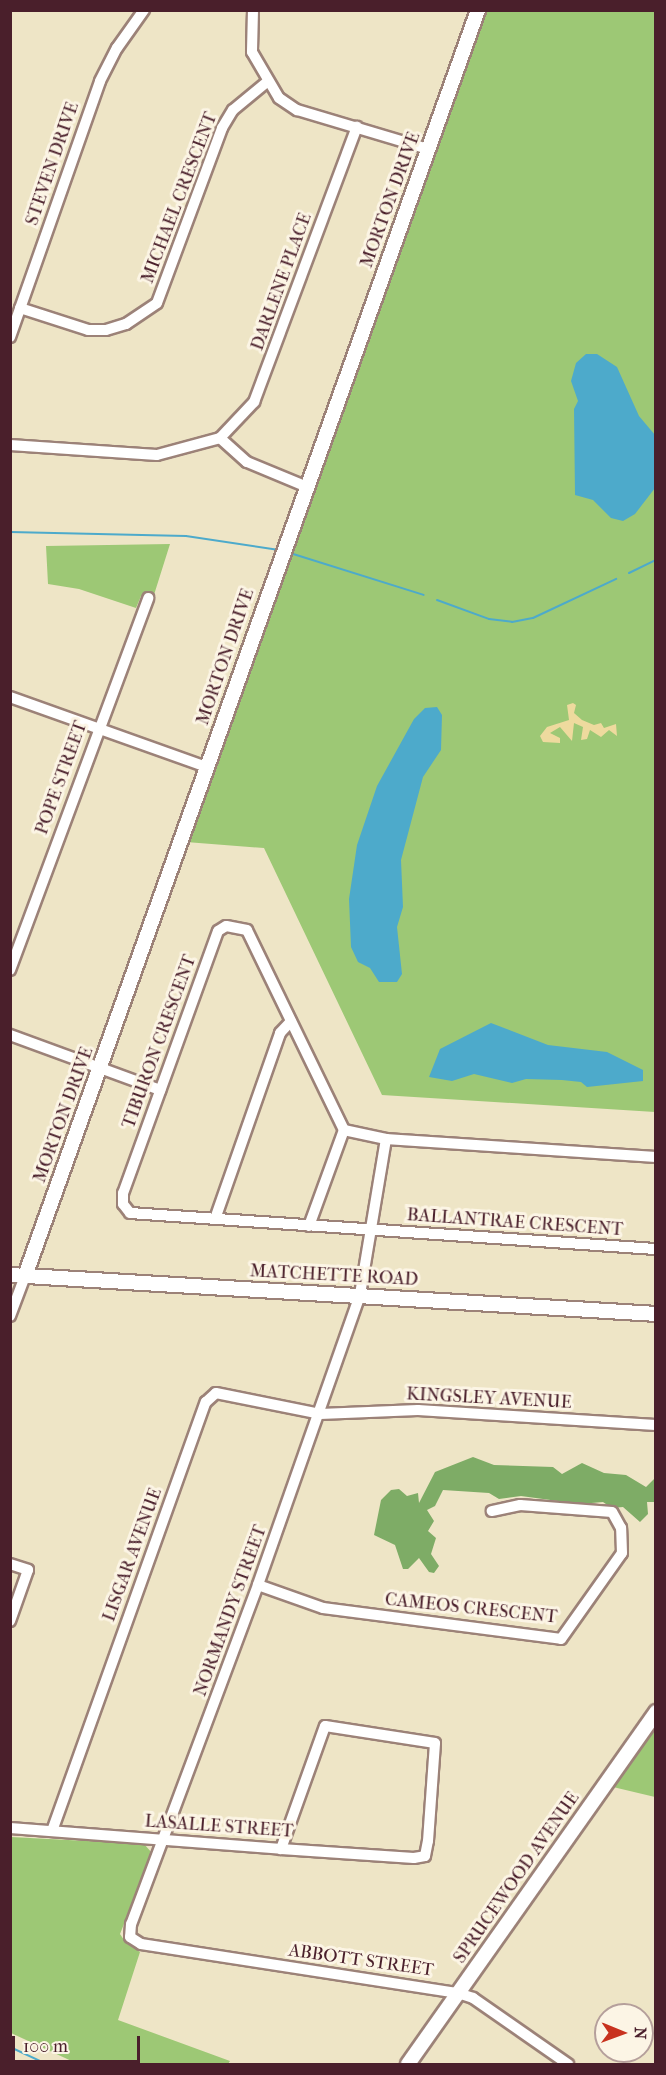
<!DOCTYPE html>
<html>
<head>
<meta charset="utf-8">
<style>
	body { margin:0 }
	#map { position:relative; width:666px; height:2075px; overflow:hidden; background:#eee5c6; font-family:"IM FELL French Canon",serif }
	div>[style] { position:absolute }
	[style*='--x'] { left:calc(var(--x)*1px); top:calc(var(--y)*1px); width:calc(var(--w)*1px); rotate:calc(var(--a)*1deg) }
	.green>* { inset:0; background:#9dc875 }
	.forest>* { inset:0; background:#7eac66 }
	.sand>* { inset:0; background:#eeda9e }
	.water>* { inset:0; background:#4daacb }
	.stream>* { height:2px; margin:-1px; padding:0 1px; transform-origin:1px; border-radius:1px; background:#4daacb }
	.roads { filter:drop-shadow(2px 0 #9c8278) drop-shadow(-2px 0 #9c8278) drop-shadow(0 2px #9c8278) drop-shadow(0 -2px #9c8278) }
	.street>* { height:10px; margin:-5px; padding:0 5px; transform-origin:5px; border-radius:5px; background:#fff }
	.secondary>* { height:14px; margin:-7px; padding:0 7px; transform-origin:7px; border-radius:7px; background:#fff }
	span { translate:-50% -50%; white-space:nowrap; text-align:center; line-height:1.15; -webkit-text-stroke:6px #fcf5e5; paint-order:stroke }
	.street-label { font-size:18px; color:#4a1f2b }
	.frame { position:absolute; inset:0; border:12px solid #4a1f2b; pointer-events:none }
	.north { position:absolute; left:594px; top:2003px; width:60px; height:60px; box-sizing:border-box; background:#fcf5e5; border:2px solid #b59f9b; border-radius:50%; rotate:91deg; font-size:16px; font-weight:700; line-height:24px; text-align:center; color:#4a1f2b }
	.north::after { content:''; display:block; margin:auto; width:21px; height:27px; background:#c8321e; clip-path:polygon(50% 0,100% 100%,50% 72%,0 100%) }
	.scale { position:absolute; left:12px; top:2036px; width:128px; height:27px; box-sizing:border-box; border:3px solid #4a1f2b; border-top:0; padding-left:8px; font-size:18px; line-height:21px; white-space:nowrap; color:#4a1f2b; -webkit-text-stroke:4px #fcf5e5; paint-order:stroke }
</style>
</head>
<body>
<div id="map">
	<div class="green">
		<i style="clip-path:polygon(486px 11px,655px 11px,655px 1112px,382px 1095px,264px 848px,186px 842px)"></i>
		<i style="clip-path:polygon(170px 544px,153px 598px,141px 596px,136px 608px,79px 589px,48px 584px,46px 546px)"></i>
		<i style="clip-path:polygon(655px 1727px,655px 1797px,613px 1787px)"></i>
		<i style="clip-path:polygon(11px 1837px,144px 1844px,152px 1853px,120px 1934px,126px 1943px,140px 1952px,118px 2020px,230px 2061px,228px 2064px,78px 2064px,11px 2033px)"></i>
	</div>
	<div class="forest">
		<i style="clip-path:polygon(473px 1457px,494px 1465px,553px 1467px,562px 1474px,582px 1463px,604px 1473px,626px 1475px,646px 1487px,655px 1478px,655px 1502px,647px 1502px,648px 1514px,640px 1522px,623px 1507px,612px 1508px,603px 1502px,580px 1504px,521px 1496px,499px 1499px,489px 1493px,443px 1490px,435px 1506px,427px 1510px,434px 1521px,428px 1531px,436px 1538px,431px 1554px,439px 1566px,434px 1573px,429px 1572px,419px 1558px,408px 1569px,403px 1569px,395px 1545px,374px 1535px,381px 1500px,391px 1490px,399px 1489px,407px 1496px,418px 1493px,419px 1503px,435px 1472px)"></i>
	</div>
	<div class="sand">
		<i style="clip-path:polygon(573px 703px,576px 705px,574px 713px,582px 720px,594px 725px,601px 723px,604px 728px,616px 724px,617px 736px,609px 730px,601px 737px,590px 730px,587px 739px,581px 740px,583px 727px,574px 723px,572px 741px,560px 727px,550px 733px,560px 738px,560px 743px,543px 742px,540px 736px,547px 727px,569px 720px,567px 705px)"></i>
	</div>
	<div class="water">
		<i style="clip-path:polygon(586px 354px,597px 354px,617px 367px,639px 416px,655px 435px,655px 488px,635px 514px,623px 521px,611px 518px,593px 500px,575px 495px,574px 409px,578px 401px,571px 381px,576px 363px)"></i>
		<i style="clip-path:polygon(437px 707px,442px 715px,441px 750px,423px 777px,401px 860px,403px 907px,397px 927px,402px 974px,397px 982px,379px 982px,370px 968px,358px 962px,351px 947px,349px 899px,357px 845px,377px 786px,414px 719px,425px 708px)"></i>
		<i style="clip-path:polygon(491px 1023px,548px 1045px,607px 1052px,643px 1070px,643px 1081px,587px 1087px,581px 1082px,562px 1080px,526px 1079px,512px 1083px,474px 1074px,452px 1081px,429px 1077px,440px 1049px)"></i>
	</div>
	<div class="stream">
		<i style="--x:10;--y:532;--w:176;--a:1.3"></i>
		<i style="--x:186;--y:536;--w:94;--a:8.6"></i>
		<i style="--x:290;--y:553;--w:140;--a:17.4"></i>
		<i style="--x:629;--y:573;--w:30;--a:-26"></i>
		<i style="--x:437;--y:600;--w:55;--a:20.1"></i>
		<i style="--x:489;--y:619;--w:23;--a:7"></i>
		<i style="--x:512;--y:622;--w:21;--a:-11"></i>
		<i style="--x:533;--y:618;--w:92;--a:-25.2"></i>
		<i style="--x:10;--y:2047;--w:40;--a:25"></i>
	</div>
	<div class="roads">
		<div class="street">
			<i style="--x:253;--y:10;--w:42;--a:91.4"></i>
			<i style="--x:252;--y:52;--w:53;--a:59.6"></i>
			<i style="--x:279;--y:98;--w:22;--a:34"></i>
			<i style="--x:297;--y:110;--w:137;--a:16.6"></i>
			<i style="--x:20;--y:308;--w:71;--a:17.9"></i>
			<i style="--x:88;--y:330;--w:18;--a:0"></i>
			<i style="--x:106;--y:330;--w:21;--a:-17"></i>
			<i style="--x:126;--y:324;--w:37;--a:-34"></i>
			<i style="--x:157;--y:303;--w:187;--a:-69.6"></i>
			<i style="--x:222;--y:128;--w:21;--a:-59"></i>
			<i style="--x:233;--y:110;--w:44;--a:-39.5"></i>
			<i style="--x:10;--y:337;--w:271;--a:-70.6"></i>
			<i style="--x:100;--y:81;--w:37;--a:-63"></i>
			<i style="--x:117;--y:48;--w:47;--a:-54.6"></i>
			<i style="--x:220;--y:438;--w:50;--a:-46.6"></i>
			<i style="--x:254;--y:402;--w:294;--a:-69.5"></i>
			<i style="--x:10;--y:445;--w:147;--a:3.9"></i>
			<i style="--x:157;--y:455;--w:65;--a:-15.1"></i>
			<i style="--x:220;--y:438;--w:36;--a:42"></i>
			<i style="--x:247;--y:462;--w:65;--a:22.6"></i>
			<i style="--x:10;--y:697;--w:209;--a:19.6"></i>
			<i style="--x:10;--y:970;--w:397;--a:-69.6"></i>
			<i style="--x:10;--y:1035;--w:160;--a:20.1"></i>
			<i style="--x:386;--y:1139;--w:158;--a:99.5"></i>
			<i style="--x:360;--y:1295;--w:307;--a:109.4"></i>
			<i style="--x:258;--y:1585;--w:362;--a:110.5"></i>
			<i style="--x:131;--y:1924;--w:13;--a:94"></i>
			<i style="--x:130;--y:1937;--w:13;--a:32"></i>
			<i style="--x:141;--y:1944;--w:321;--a:8.8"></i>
			<i style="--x:458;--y:1993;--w:16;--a:18"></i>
			<i style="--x:473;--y:1998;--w:116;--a:34.8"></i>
			<i style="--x:656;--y:1157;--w:271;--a:-176.2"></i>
			<i style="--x:386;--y:1139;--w:43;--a:-167.9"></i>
			<i style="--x:344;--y:1130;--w:222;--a:-115.9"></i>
			<i style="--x:247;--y:930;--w:21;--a:-169"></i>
			<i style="--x:226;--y:926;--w:9;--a:148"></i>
			<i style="--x:218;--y:931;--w:279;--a:109.9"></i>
			<i style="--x:123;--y:1193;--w:11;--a:90"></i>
			<i style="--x:123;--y:1204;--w:11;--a:52"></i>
			<i style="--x:130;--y:1213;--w:527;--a:3.92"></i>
			<i style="--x:215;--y:1219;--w:197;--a:-70.7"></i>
			<i style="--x:280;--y:1033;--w:16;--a:-47"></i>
			<i style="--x:309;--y:1226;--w:102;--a:-70"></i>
			<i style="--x:10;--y:1316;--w:43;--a:-69.4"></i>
			<i style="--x:10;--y:1564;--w:19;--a:18"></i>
			<i style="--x:28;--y:1570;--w:54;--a:109.4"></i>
			<i style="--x:258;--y:1585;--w:69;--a:19.5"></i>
			<i style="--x:323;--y:1608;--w:240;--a:7.4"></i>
			<i style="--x:561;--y:1639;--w:105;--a:-54.7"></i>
			<i style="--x:622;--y:1553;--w:25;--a:-92"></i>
			<i style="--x:621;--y:1528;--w:18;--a:-119"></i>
			<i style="--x:612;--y:1512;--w:92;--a:-175.6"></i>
			<i style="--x:520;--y:1505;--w:29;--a:168"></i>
			<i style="--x:10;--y:1828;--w:272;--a:4.4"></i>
			<i style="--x:281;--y:1849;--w:133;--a:3.9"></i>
			<i style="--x:414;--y:1858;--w:11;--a:-10"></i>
			<i style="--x:425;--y:1856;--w:15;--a:-79"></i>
			<i style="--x:428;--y:1841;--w:98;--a:-85.9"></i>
			<i style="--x:435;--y:1743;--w:111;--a:-171.2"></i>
			<i style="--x:325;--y:1726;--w:131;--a:109.7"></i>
			<i style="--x:52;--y:1831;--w:456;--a:-70.3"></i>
			<i style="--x:206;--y:1402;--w:13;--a:-42"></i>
			<i style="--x:216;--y:1393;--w:106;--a:11.4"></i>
			<i style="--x:320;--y:1414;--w:98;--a:-2.3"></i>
			<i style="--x:418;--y:1410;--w:238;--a:3.6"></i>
		</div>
		<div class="secondary">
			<i style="--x:10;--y:1275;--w:647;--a:3.45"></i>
			<i style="--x:25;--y:1276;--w:1345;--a:-70.31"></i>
			<i style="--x:408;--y:2064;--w:431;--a:-54.8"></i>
		</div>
	</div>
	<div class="street-label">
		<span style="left:53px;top:164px;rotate:-71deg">STEVEN DRIVE</span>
		<span style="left:180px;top:198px;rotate:-69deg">MICHAEL CRESCENT</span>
		<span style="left:391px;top:200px;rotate:-70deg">MORTON DRIVE</span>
		<span style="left:282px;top:282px;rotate:-70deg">DARLENE PLACE</span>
		<span style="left:226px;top:657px;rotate:-71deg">MORTON DRIVE</span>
		<span style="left:62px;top:778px;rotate:-70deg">POPE STREET</span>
		<span style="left:160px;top:1042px;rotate:-70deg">TIBURON CRESCENT</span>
		<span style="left:64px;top:1115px;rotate:-70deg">MORTON DRIVE</span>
		<span style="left:515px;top:1223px;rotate:4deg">BALLANTRAE CRESCENT</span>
		<span style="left:334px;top:1276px;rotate:3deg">MATCHETTE ROAD</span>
		<span style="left:489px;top:1399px;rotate:3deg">KINGSLEY AVENUE</span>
		<span style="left:133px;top:1555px;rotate:-70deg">LISGAR AVENUE</span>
		<span style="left:471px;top:1609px;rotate:6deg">CAMEOS CRESCENT</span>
		<span style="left:231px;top:1611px;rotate:-70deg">NORMANDY STREET</span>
		<span style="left:219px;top:1827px;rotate:4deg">LASALLE STREET</span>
		<span style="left:517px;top:1878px;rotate:-55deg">SPRUCEWOOD AVENUE</span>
		<span style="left:361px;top:1961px;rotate:8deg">ABBOTT STREET</span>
	</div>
	<div class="frame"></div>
	<div class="north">N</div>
	<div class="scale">100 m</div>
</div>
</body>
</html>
